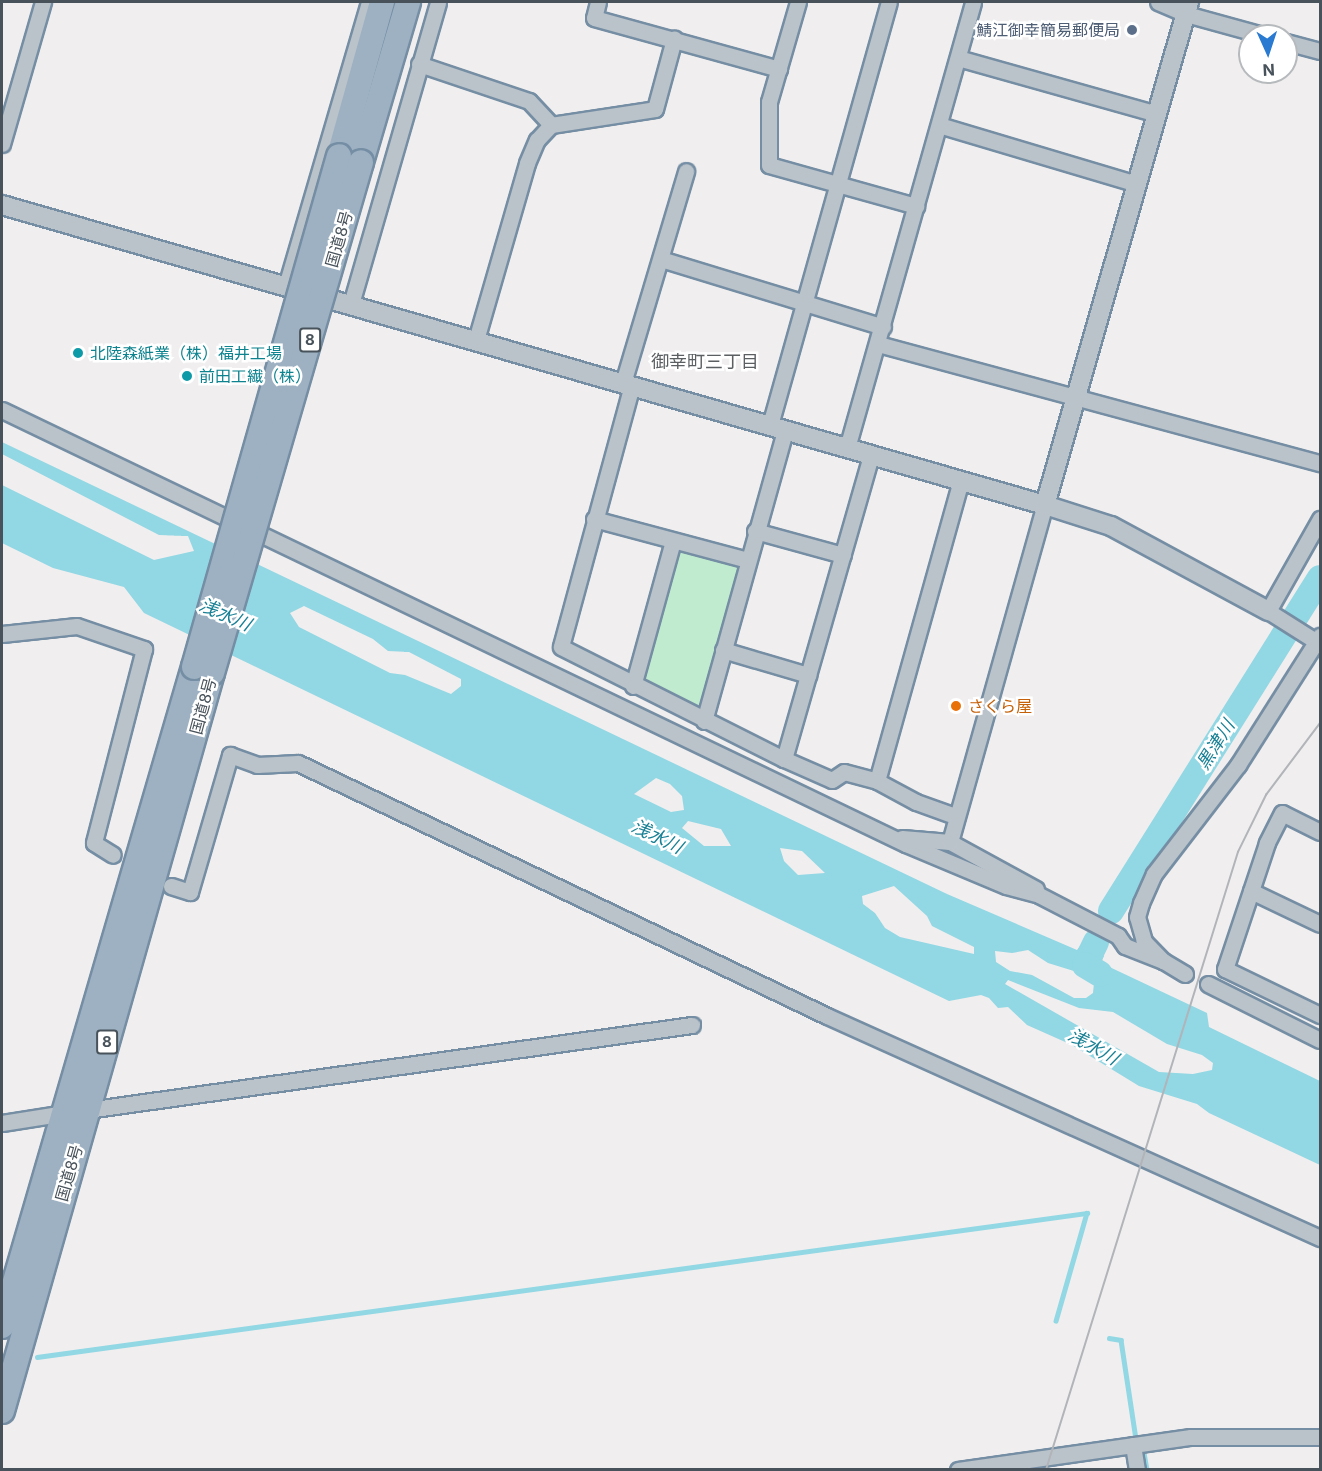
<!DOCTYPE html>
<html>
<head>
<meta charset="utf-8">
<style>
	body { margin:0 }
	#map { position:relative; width:1322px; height:1471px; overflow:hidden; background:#f0eeee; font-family:Inter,"Noto Sans JP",sans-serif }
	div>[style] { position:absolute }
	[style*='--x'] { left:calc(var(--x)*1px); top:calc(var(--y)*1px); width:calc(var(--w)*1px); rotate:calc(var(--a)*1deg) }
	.green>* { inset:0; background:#c0ebce }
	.water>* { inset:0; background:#91d7e4 }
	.stream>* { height:4.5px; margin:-2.25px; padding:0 2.25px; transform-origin:2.25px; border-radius:2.25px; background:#91d7e4 }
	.river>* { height:26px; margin:-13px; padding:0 13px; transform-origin:13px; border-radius:13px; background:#91d7e4 }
	.roads { filter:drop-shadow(2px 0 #758ea4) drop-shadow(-2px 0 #758ea4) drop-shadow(0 2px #758ea4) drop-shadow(0 -2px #758ea4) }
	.minor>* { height:15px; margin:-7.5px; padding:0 7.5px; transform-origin:7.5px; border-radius:7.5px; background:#bbc3ca }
	.tertiary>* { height:18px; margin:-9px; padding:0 9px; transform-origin:9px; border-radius:9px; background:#bbc3ca }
	.trunk>* { height:24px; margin:-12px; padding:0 12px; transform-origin:12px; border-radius:12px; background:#9db1c2 }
	.tram>* { height:1.5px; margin:-0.75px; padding:0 0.75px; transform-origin:0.75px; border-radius:0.75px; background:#b1b4b8 }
	.bridges { filter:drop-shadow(2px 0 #758ea4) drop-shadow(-2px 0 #758ea4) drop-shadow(0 2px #758ea4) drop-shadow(0 -2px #758ea4) }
	.trunk-bridge>* { height:24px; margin:-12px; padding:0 12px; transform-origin:12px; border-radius:12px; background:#9db1c2 }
	.dots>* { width:16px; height:16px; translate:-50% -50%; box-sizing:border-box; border:3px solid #fff; border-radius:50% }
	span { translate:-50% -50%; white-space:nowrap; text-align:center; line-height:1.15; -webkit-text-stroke:5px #fff; paint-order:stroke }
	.shield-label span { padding:2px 4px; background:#fff; border:2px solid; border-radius:4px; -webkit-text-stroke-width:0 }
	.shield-label { font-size:15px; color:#48525a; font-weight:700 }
	.service-label { font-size:16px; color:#4e5e75 }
	.right { translate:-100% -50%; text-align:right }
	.street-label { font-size:16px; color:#48525a }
	.culture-label { font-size:16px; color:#0d838f }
	.left { translate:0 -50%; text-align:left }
	.food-label { font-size:16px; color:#c56008 }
	.neighbourhood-label { font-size:18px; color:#5b5f62 }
	.water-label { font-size:18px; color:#198195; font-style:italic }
	.frame { position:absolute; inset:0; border:3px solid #48525a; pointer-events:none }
	.north { position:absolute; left:1238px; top:24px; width:60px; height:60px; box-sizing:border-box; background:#fff; border:2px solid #b6babd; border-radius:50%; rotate:177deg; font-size:16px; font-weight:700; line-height:24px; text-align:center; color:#48525a }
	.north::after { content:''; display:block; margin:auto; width:21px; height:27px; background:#297ad0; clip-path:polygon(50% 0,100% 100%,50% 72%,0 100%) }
</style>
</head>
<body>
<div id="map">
	<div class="green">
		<i style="clip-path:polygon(677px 545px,743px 563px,704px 703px,696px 708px,639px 681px)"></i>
	</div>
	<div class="water">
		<i style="clip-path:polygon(evenodd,2px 442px,947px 894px,1077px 950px,1081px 945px,1104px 956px,1101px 963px,1207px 1013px,1209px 1027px,1320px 1081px,1320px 1165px,1209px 1113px,1197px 1104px,1139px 1086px,1072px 1045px,1027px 1025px,1008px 1007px,998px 1008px,989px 998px,981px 995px,949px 1001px,144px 613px,124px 587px,53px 568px,2px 543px,2px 485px,154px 560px,194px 551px,188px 536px,159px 535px,2px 454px,2px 442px,304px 606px,373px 639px,388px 651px,409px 652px,461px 679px,461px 686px,451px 694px,405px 675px,390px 673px,299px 627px,290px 613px,304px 606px,2px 442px,656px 778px,670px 784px,682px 796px,684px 810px,671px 812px,634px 794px,656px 778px,2px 442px,688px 821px,721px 829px,731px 846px,704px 846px,682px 828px,688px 821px,2px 442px,780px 848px,802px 851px,825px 873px,798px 875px,784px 861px,780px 848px,2px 442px,894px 886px,927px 916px,932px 926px,974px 947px,974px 954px,900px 937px,885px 928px,875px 913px,863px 904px,862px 896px,894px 886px,2px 442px,1028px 950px,1048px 963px,1090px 976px,1094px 983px,1093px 993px,1086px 998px,1074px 998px,1032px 975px,1010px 971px,996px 962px,995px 951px,1012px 953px,1028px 950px,2px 442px,1008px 980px,1079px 1008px,1113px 1012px,1167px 1044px,1202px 1055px,1213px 1063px,1212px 1070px,1193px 1074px,1159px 1072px,1005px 984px,1008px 980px)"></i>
	</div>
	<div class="stream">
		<i style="--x:1109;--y:1338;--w:12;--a:9"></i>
		<i style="--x:1121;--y:1340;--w:100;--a:81.4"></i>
		<i style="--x:37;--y:1357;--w:1060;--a:-7.81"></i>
		<i style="--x:1087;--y:1213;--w:112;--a:106"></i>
		<i style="--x:1144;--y:1453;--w:17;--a:80"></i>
	</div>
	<div class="river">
		<i style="--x:1111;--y:911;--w:393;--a:-57.9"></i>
		<i style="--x:1096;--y:942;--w:25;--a:116"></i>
		<i style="--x:1085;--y:965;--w:17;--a:31"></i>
	</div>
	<div class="roads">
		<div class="minor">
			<i style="--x:598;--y:2;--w:16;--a:104"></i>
			<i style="--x:594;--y:18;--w:192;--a:15.4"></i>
			<i style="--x:798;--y:2;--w:104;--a:106.2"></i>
			<i style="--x:769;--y:102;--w:63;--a:90"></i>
			<i style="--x:769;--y:165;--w:153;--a:15.6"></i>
			<i style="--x:1158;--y:2;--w:30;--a:23"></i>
			<i style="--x:1186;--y:14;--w:83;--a:15.4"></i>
			<i style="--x:1286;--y:42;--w:35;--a:15"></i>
			<i style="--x:958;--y:58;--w:207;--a:15.7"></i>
			<i style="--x:419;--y:64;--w:116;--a:18.6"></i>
			<i style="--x:529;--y:101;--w:33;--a:47"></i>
			<i style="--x:939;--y:125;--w:207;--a:16.6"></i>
			<i style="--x:2;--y:144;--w:148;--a:-73.9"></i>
			<i style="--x:661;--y:259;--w:232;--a:17"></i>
			<i style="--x:286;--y:286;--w:296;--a:-73.7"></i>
			<i style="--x:351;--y:304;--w:314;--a:-73.9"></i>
			<i style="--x:476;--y:340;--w:184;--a:-73.9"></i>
			<i style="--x:527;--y:163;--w:25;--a:-67"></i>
			<i style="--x:537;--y:140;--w:21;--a:-47"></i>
			<i style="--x:551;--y:125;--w:105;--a:-8.7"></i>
			<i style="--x:655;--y:109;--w:73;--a:-74.8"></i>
			<i style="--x:878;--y:344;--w:458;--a:15.1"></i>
			<i style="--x:623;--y:383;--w:221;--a:-73.4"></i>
			<i style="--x:632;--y:385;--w:271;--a:105.2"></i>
			<i style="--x:561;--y:647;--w:250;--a:26.7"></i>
			<i style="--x:784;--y:759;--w:52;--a:23.6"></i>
			<i style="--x:832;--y:780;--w:14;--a:-34"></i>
			<i style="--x:844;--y:772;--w:34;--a:15"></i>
			<i style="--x:877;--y:781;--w:44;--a:28.3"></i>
			<i style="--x:916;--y:802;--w:41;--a:19.7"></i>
			<i style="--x:2;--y:410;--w:1003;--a:25.65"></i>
			<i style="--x:906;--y:844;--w:108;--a:22.8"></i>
			<i style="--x:1006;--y:886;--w:34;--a:15"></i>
			<i style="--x:1039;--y:895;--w:89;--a:27.4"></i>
			<i style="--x:1118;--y:936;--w:12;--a:55"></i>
			<i style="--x:1125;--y:946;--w:41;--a:21.5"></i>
			<i style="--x:770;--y:425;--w:439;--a:-74.3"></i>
			<i style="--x:847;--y:448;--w:463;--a:-74.2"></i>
			<i style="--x:594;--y:519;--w:159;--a:14.9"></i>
			<i style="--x:755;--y:531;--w:91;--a:15.3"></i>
			<i style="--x:2;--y:634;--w:75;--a:-6.1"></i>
			<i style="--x:77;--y:626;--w:71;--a:18.9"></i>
			<i style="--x:144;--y:649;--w:200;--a:104.5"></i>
			<i style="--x:94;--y:843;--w:22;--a:32"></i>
			<i style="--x:1317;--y:642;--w:58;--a:-147.7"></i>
			<i style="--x:1268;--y:611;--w:106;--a:-60.5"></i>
			<i style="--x:723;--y:650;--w:89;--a:16.4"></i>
			<i style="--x:633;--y:686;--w:150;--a:-74.6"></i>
			<i style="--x:704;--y:721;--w:302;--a:-74.4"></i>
			<i style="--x:784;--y:759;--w:316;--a:-74"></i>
			<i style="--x:877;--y:781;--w:312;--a:-74.4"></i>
			<i style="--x:1320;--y:832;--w:42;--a:-153.4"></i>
			<i style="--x:1282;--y:813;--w:34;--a:117"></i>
			<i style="--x:1267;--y:843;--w:133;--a:108.4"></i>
			<i style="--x:1225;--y:969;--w:106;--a:25.8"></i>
			<i style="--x:902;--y:838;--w:48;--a:4.8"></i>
			<i style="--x:950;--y:842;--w:98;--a:28.7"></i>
			<i style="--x:950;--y:842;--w:350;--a:-74.3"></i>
			<i style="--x:171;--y:886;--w:20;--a:18"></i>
			<i style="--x:190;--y:892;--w:143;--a:-73.7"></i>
			<i style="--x:230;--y:755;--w:29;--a:20"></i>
			<i style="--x:257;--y:765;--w:41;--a:-2.8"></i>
			<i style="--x:298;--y:763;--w:586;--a:25.56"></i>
			<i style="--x:827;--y:1016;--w:541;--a:24.24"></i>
			<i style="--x:1251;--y:891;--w:76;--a:25.6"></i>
			<i style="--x:1185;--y:974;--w:26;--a:-149"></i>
			<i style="--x:1163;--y:961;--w:28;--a:-134"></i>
			<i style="--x:1144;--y:941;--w:25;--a:-106"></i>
			<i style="--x:1137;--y:917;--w:15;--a:-74"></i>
			<i style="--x:1141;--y:903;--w:32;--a:-66"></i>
			<i style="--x:1154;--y:874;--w:138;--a:-52.4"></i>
			<i style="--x:1238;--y:765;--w:153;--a:-57.6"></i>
			<i style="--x:1208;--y:984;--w:125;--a:26.6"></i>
			<i style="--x:87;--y:1110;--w:611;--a:-8"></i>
			<i style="--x:2;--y:1123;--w:64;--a:-9"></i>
			<i style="--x:1133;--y:1445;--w:25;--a:81"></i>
			<i style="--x:958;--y:1470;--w:235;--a:-8.1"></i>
			<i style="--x:1191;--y:1437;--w:129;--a:0"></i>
		</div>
		<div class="tertiary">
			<i style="--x:2;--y:205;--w:1085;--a:16.05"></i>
			<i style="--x:1045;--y:505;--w:69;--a:17.7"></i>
			<i style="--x:1111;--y:526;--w:179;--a:28.4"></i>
			<i style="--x:1045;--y:505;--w:523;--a:-74.02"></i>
		</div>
		<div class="trunk">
			<i style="--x:339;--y:156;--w:160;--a:-74.4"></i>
			<i style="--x:361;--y:162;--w:167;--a:-73.6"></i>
			<i style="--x:2;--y:1326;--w:686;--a:-73.76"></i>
			<i style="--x:2;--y:1411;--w:767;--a:-74.12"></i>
		</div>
	</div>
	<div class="tram">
		<i style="--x:1046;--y:1470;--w:647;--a:-72.74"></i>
		<i style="--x:1238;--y:852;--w:64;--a:-63.8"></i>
		<i style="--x:1266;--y:795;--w:90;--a:-53.1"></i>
	</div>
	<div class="bridges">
		<div class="trunk-bridge">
			<i style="--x:194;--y:667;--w:531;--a:-74.16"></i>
			<i style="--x:212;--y:673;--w:532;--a:-73.74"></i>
		</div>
	</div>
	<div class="dots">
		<i style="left:1132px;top:30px;background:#5c6f8a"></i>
		<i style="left:78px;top:353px;background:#0f9aa8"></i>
		<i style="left:187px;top:376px;background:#0f9aa8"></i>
		<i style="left:956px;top:706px;background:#e8710a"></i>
	</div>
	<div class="shield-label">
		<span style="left:310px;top:340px">8</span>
		<span style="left:107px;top:1042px">8</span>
	</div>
	<div class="service-label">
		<span class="right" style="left:1120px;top:30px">鯖江御幸簡易郵便局</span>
	</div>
	<div class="street-label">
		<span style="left:339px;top:239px;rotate:-74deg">国道8号</span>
		<span style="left:203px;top:706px;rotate:-75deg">国道8号</span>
		<span style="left:69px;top:1173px;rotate:-74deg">国道8号</span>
	</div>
	<div class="culture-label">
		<span class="left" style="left:90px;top:353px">北陸森紙業（株）福井工場</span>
		<span class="left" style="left:199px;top:376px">前田工繊（株）</span>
	</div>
	<div class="food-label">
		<span class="left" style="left:968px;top:706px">さくら屋</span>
	</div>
	<div class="neighbourhood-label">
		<span style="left:705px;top:362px">御幸町三丁目</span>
	</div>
	<div class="water-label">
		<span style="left:225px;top:615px;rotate:24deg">浅水川</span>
		<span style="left:1216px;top:745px;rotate:-58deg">黒津川</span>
		<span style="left:657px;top:837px;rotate:26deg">浅水川</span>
		<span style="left:1093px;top:1047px;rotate:30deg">浅水川</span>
	</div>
	<div class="frame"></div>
	<div class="north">N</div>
</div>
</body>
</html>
